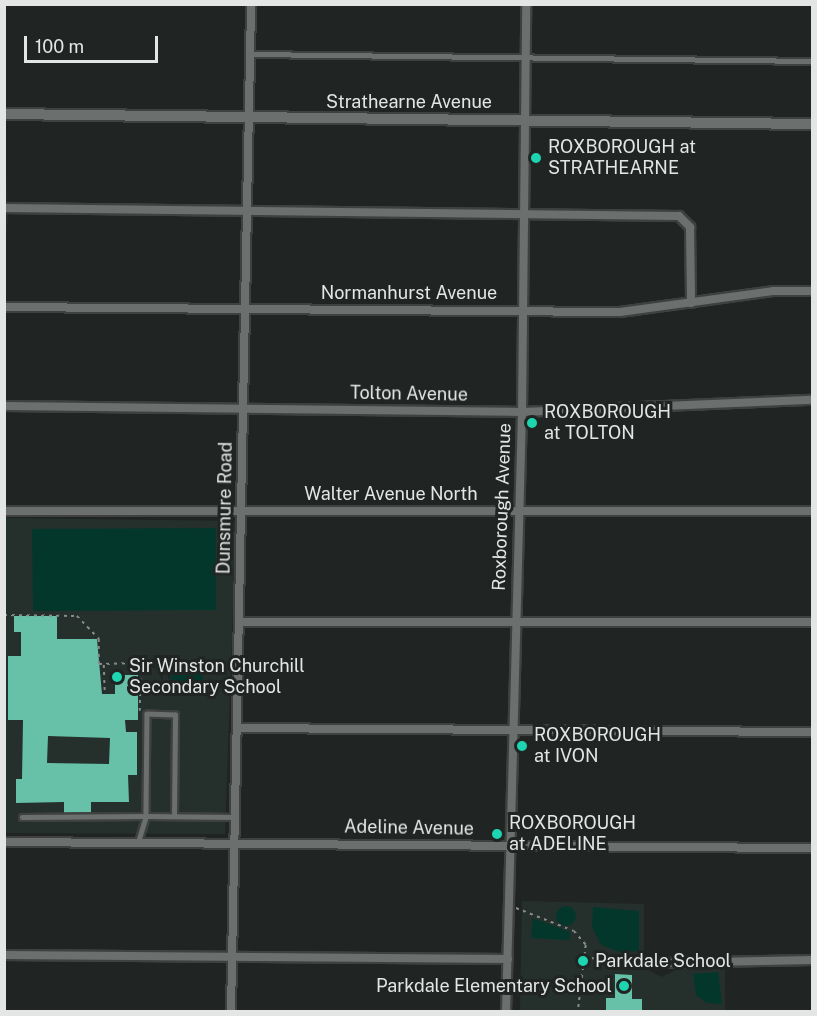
<!DOCTYPE html>
<html>
<head>
<meta charset="utf-8">
<style>
	body { margin:0 }
	#map { position:relative; width:817px; height:1016px; overflow:hidden; background:#202423; font-family:"Public Sans",sans-serif }
	div>[style] { position:absolute }
	[style*='--x'] { left:calc(var(--x)*1px); top:calc(var(--y)*1px); width:calc(var(--w)*1px); rotate:calc(var(--a)*1deg) }
	.built>* { inset:0; background:#25302d }
	.green>* { inset:0; background:#03372c }
	.round { border-radius:50% }
	.building>* { inset:0; background:#67c0a8 }
	.path>* { height:1.5px; margin-top:-0.75px; transform-origin:0; background:repeating-linear-gradient(90deg,#878b8a 0 3px,transparent 0 7.5px) }
	.roads { filter:drop-shadow(2px 0 #3e4140) drop-shadow(-2px 0 #3e4140) drop-shadow(0 2px #3e4140) drop-shadow(0 -2px #3e4140) }
	.service>* { height:4.5px; margin:-2.25px; padding:0 2.25px; transform-origin:2.25px; border-radius:2.25px; background:#6b706e }
	.minor>* { height:8px; margin:-4px; padding:0 4px; transform-origin:4px; border-radius:4px; background:#6b706e }
	.tertiary>* { height:10px; margin:-5px; padding:0 5px; transform-origin:5px; border-radius:5px; background:#6b706e }
	.dots>* { width:16px; height:16px; translate:-50% -50%; box-sizing:border-box; border:3px solid #202423; border-radius:50% }
	span { translate:-50% -50%; white-space:nowrap; text-align:center; line-height:1.15; -webkit-text-stroke:6px #202423; paint-order:stroke }
	.street-label { font-size:18px; color:#e3e6e5 }
	.poi-label { font-size:18px; color:#e3e6e5 }
	.left { translate:0 -50%; text-align:left }
	.right { translate:-100% -50%; text-align:right }
	.frame { position:absolute; inset:0; border:6px solid #e3e6e5; pointer-events:none }
	.scale { position:absolute; left:24px; top:36px; width:134px; height:27px; box-sizing:border-box; border:3px solid #e3e6e5; border-top:0; padding-left:8px; font-size:18px; line-height:21px; white-space:nowrap; color:#e3e6e5; -webkit-text-stroke:4px #202423; paint-order:stroke }
</style>
</head>
<body>
<div id="map">
	<div class="built">
		<i style="clip-path:polygon(5px 147px,8px 217px,5px 251px)"></i>
		<i style="clip-path:polygon(5px 518px,236px 521px,225px 834px,5px 833px)"></i>
		<i style="clip-path:polygon(522px 901px,644px 904px,644px 956px,650px 971px,662px 977px,678px 969px,725px 969px,725px 1011px,520px 1012px)"></i>
	</div>
	<div class="green">
		<i style="clip-path:polygon(216px 528px,216px 610px,33px 611px,32px 529px)"></i>
		<i class="round" style="left:171px;top:664px;width:32px;height:32px"></i>
		<i class="round" style="left:556px;top:906px;width:20px;height:20px"></i>
		<i style="clip-path:polygon(593px 907px,639px 911px,639px 951px,620px 952px,601px 945px,592px 927px)"></i>
		<i style="clip-path:polygon(533px 918px,570px 932px,570px 940px,531px 938px)"></i>
		<i style="clip-path:polygon(718px 972px,722px 1004px,707px 1003px,696px 995px,693px 974px)"></i>
	</div>
	<div class="building">
		<i style="clip-path:polygon(evenodd,14px 616px,57px 616px,57px 639px,97px 639px,102px 694px,115px 694px,115px 675px,138px 675px,138px 720px,125px 720px,126px 732px,137px 732px,137px 775px,128px 775px,129px 802px,91px 802px,91px 815px,64px 816px,64px 802px,16px 803px,16px 779px,22px 779px,23px 720px,8px 720px,8px 656px,21px 656px,21px 632px,14px 632px,14px 616px,48px 736px,110px 738px,109px 764px,47px 763px,48px 736px)"></i>
		<i style="clip-path:polygon(615px 974px,632px 975px,632px 999px,642px 999px,642px 1012px,606px 1012px,606px 998px,615px 998px)"></i>
	</div>
	<div class="path">
		<i style="--x:4;--y:615;--w:73;--a:0.8"></i>
		<i style="--x:77;--y:616;--w:32;--a:46"></i>
		<i style="--x:99;--y:639;--w:25;--a:90"></i>
		<i style="--x:99;--y:664;--w:42;--a:-1.4"></i>
		<i style="--x:141;--y:663;--w:48;--a:91.2"></i>
		<i style="--x:104;--y:665;--w:26;--a:88"></i>
		<i style="--x:516;--y:908;--w:62;--a:21.6"></i>
		<i style="--x:574;--y:931;--w:18;--a:49"></i>
		<i style="--x:586;--y:945;--w:67;--a:96.8"></i>
		<i style="--x:577;--y:957;--w:77;--a:4.5"></i>
	</div>
	<div class="roads">
		<div class="service">
			<i style="--x:250;--y:54;--w:562;--a:0.71"></i>
			<i style="--x:174;--y:816;--w:101;--a:-89.4"></i>
			<i style="--x:175;--y:715;--w:28;--a:-178"></i>
			<i style="--x:147;--y:714;--w:102;--a:90.6"></i>
			<i style="--x:146;--y:816;--w:90;--a:0.6"></i>
			<i style="--x:22;--y:817;--w:124;--a:-0.5"></i>
			<i style="--x:138;--y:842;--w:27;--a:-73"></i>
		</div>
		<div class="minor">
			<i style="--x:4;--y:208;--w:675;--a:0.68"></i>
			<i style="--x:679;--y:216;--w:16;--a:45"></i>
			<i style="--x:690;--y:227;--w:76;--a:89.2"></i>
			<i style="--x:4;--y:307;--w:616;--a:0.47"></i>
			<i style="--x:620;--y:312;--w:154;--a:-7.8"></i>
			<i style="--x:773;--y:291;--w:39;--a:0"></i>
			<i style="--x:4;--y:406;--w:518;--a:0.66"></i>
			<i style="--x:522;--y:412;--w:290;--a:-2.4"></i>
			<i style="--x:4;--y:511;--w:808;--a:0"></i>
			<i style="--x:239;--y:622;--w:573;--a:0"></i>
			<i style="--x:237;--y:728;--w:575;--a:0.4"></i>
			<i style="--x:4;--y:842;--w:808;--a:0.43"></i>
			<i style="--x:4;--y:955;--w:504;--a:0.45"></i>
			<i style="--x:663;--y:963;--w:149;--a:-1.2"></i>
			<i style="--x:231;--y:1012;--w:1008;--a:-88.86"></i>
			<i style="--x:506;--y:1012;--w:600;--a:-88.47"></i>
			<i style="--x:522;--y:412;--w:408;--a:-89.4"></i>
		</div>
		<div class="tertiary">
			<i style="--x:4;--y:114;--w:808;--a:0.71"></i>
		</div>
	</div>
	<div class="dots">
		<i style="left:536px;top:158px;background:#1dd5b1"></i>
		<i style="left:532px;top:423px;background:#1dd5b1"></i>
		<i style="left:117px;top:677px;background:#1dd5b1"></i>
		<i style="left:522px;top:746px;background:#1dd5b1"></i>
		<i style="left:497px;top:834px;background:#1dd5b1"></i>
		<i style="left:583px;top:961px;background:#1dd5b1"></i>
		<i style="left:624px;top:986px;background:#1dd5b1"></i>
	</div>
	<div class="street-label">
		<span style="left:409px;top:102px">Strathearne Avenue</span>
		<span style="left:409px;top:293px">Normanhurst Avenue</span>
		<span style="left:409px;top:394px;rotate:1deg">Tolton Avenue</span>
		<span style="left:391px;top:494px">Walter Avenue North</span>
		<span style="left:502px;top:507px;rotate:-88deg">Roxborough Avenue</span>
		<span style="left:225px;top:508px;rotate:-89deg">Dunsmure Road</span>
		<span style="left:409px;top:828px;rotate:1deg">Adeline Avenue</span>
	</div>
	<div class="poi-label">
		<span class="left" style="left:548px;top:158px">ROXBOROUGH at<br>STRATHEARNE</span>
		<span class="left" style="left:544px;top:423px">ROXBOROUGH<br>at TOLTON</span>
		<span class="left" style="left:129px;top:677px">Sir Winston Churchill<br>Secondary School</span>
		<span class="left" style="left:534px;top:746px">ROXBOROUGH<br>at IVON</span>
		<span class="left" style="left:509px;top:834px">ROXBOROUGH<br>at ADELINE</span>
		<span class="left" style="left:595px;top:961px">Parkdale School</span>
		<span class="right" style="left:612px;top:986px">Parkdale Elementary School</span>
	</div>
	<div class="frame"></div>
	<div class="scale">100 m</div>
</div>
</body>
</html>
